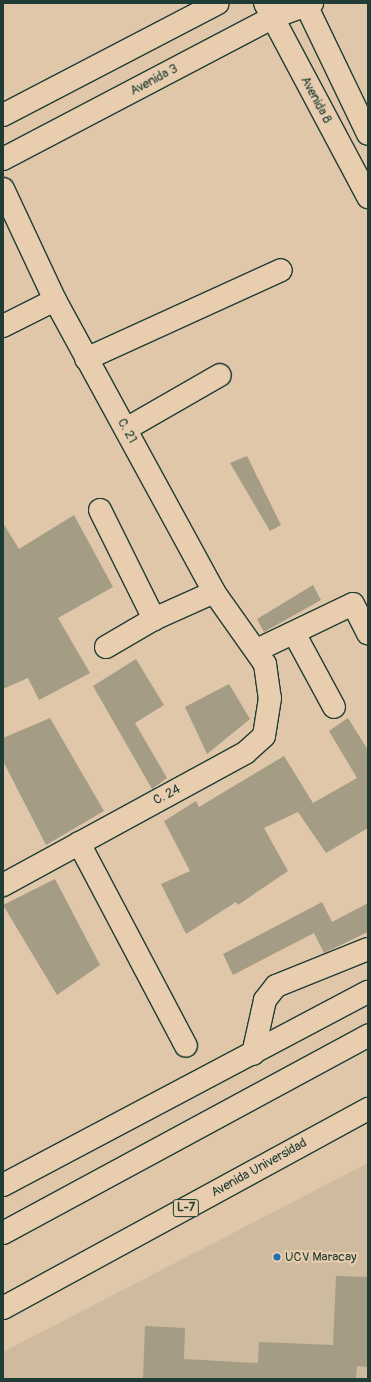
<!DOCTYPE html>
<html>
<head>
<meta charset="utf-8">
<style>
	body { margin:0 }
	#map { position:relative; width:371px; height:1382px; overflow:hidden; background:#e0c7aa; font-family:Pangolin,sans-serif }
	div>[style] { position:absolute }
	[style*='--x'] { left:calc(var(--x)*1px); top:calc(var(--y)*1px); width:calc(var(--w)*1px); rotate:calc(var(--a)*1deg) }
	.built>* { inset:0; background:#ceba9f }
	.building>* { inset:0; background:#a49c85 }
	.roads { filter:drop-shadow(1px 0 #1f3d34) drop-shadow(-1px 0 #1f3d34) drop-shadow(0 1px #1f3d34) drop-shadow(0 -1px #1f3d34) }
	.minor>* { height:22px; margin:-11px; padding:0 11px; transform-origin:11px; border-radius:11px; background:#e8cdaf }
	.major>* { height:22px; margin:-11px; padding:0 11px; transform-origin:11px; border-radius:11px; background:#e8cdaf }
	.dots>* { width:11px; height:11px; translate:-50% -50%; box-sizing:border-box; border:2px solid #e8cdaf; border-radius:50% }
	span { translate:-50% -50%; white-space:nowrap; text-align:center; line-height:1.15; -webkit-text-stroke:4px #e8cdaf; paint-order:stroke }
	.shield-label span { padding:1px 3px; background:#e8cdaf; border:1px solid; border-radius:3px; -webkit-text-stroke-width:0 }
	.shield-label { font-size:12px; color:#1f3d34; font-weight:700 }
	.street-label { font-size:13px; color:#1f3d34 }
	.poi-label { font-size:13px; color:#1f3d34 }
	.left { translate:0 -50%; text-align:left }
	.frame { position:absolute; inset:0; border:4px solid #1f3d34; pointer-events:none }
</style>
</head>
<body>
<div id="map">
	<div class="built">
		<i style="clip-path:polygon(368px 1163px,368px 1379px,3px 1379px,3px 1352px)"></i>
	</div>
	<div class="building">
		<i style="clip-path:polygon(247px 456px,281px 525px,270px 531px,230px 463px)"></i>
		<i style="clip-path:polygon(74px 515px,113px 587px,58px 618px,90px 673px,39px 700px,28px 678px,3px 689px,3px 523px,19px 549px)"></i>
		<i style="clip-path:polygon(313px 585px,321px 600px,264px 632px,257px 619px)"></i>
		<i style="clip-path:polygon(136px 659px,164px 705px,135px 723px,167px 778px,152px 789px,93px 686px)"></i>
		<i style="clip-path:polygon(229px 684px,250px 719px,207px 754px,185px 707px)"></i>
		<i style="clip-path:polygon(50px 718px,104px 811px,46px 845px,3px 761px,3px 738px)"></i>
		<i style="clip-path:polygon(348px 718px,368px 750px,368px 828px,326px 853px,298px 812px,264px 828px,288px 871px,238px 905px,236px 902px,186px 934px,161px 884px,190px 871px,164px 821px,196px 801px,199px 807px,284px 756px,313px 803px,357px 778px,329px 731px)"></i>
		<i style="clip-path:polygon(55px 879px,100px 965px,57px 995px,3px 905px)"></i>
		<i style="clip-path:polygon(322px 902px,332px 922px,368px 903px,368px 932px,324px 953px,314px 933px,233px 975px,223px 954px)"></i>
		<i style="clip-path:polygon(336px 1276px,368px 1277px,368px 1367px,357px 1366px,356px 1379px,143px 1379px,145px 1326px,185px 1328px,184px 1359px,258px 1363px,259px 1342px,333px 1345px)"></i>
	</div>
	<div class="roads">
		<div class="minor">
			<i style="--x:265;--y:3;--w:220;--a:62"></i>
			<i style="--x:305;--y:3;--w:145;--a:64.3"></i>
			<i style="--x:3;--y:115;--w:242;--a:-27.5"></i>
			<i style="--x:3;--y:159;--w:303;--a:-27.7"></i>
			<i style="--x:271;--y:18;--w:44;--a:-20.1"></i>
			<i style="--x:3;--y:189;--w:123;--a:64.9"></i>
			<i style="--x:55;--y:300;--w:332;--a:61.4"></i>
			<i style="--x:214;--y:592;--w:88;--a:54.7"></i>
			<i style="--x:265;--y:664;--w:34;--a:82"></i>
			<i style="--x:270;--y:698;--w:38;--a:99"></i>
			<i style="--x:264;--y:736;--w:25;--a:138"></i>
			<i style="--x:245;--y:753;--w:276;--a:151.4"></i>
			<i style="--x:3;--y:326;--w:58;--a:-26.6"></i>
			<i style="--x:86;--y:359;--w:214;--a:-24.5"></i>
			<i style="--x:126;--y:429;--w:108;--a:-29.9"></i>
			<i style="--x:100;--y:510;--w:122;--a:63.6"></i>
			<i style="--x:294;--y:633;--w:84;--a:61.6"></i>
			<i style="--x:106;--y:647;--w:56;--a:-30.3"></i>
			<i style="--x:154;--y:619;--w:66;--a:-24.2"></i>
			<i style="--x:257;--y:650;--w:106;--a:-25.6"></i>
			<i style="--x:353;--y:604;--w:33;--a:63"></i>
			<i style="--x:79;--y:843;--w:229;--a:62.2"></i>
			<i style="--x:253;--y:1054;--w:55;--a:-77.5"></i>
			<i style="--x:265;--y:1000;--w:18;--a:-52"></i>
			<i style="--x:276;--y:986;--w:99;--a:-21.9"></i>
			<i style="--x:3;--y:1185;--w:413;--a:-27.9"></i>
		</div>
		<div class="major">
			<i style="--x:3;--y:1233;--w:415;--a:-28.4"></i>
			<i style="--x:3;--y:1308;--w:416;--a:-28.6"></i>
		</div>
	</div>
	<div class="dots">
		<i style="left:277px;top:1257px;background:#1f6fb2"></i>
	</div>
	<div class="shield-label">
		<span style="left:186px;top:1208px">L-7</span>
	</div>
	<div class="street-label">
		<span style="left:154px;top:80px;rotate:-28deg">Avenida 3</span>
		<span style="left:316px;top:100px;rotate:62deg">Avenida 8</span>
		<span style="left:127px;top:431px;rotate:61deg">C. 21</span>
		<span style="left:167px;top:795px;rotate:-28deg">C. 24</span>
		<span style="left:259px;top:1168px;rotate:-29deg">Avenida Universidad</span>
	</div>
	<div class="poi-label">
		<span class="left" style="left:285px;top:1257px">UCV Maracay</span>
	</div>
	<div class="frame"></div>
</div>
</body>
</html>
